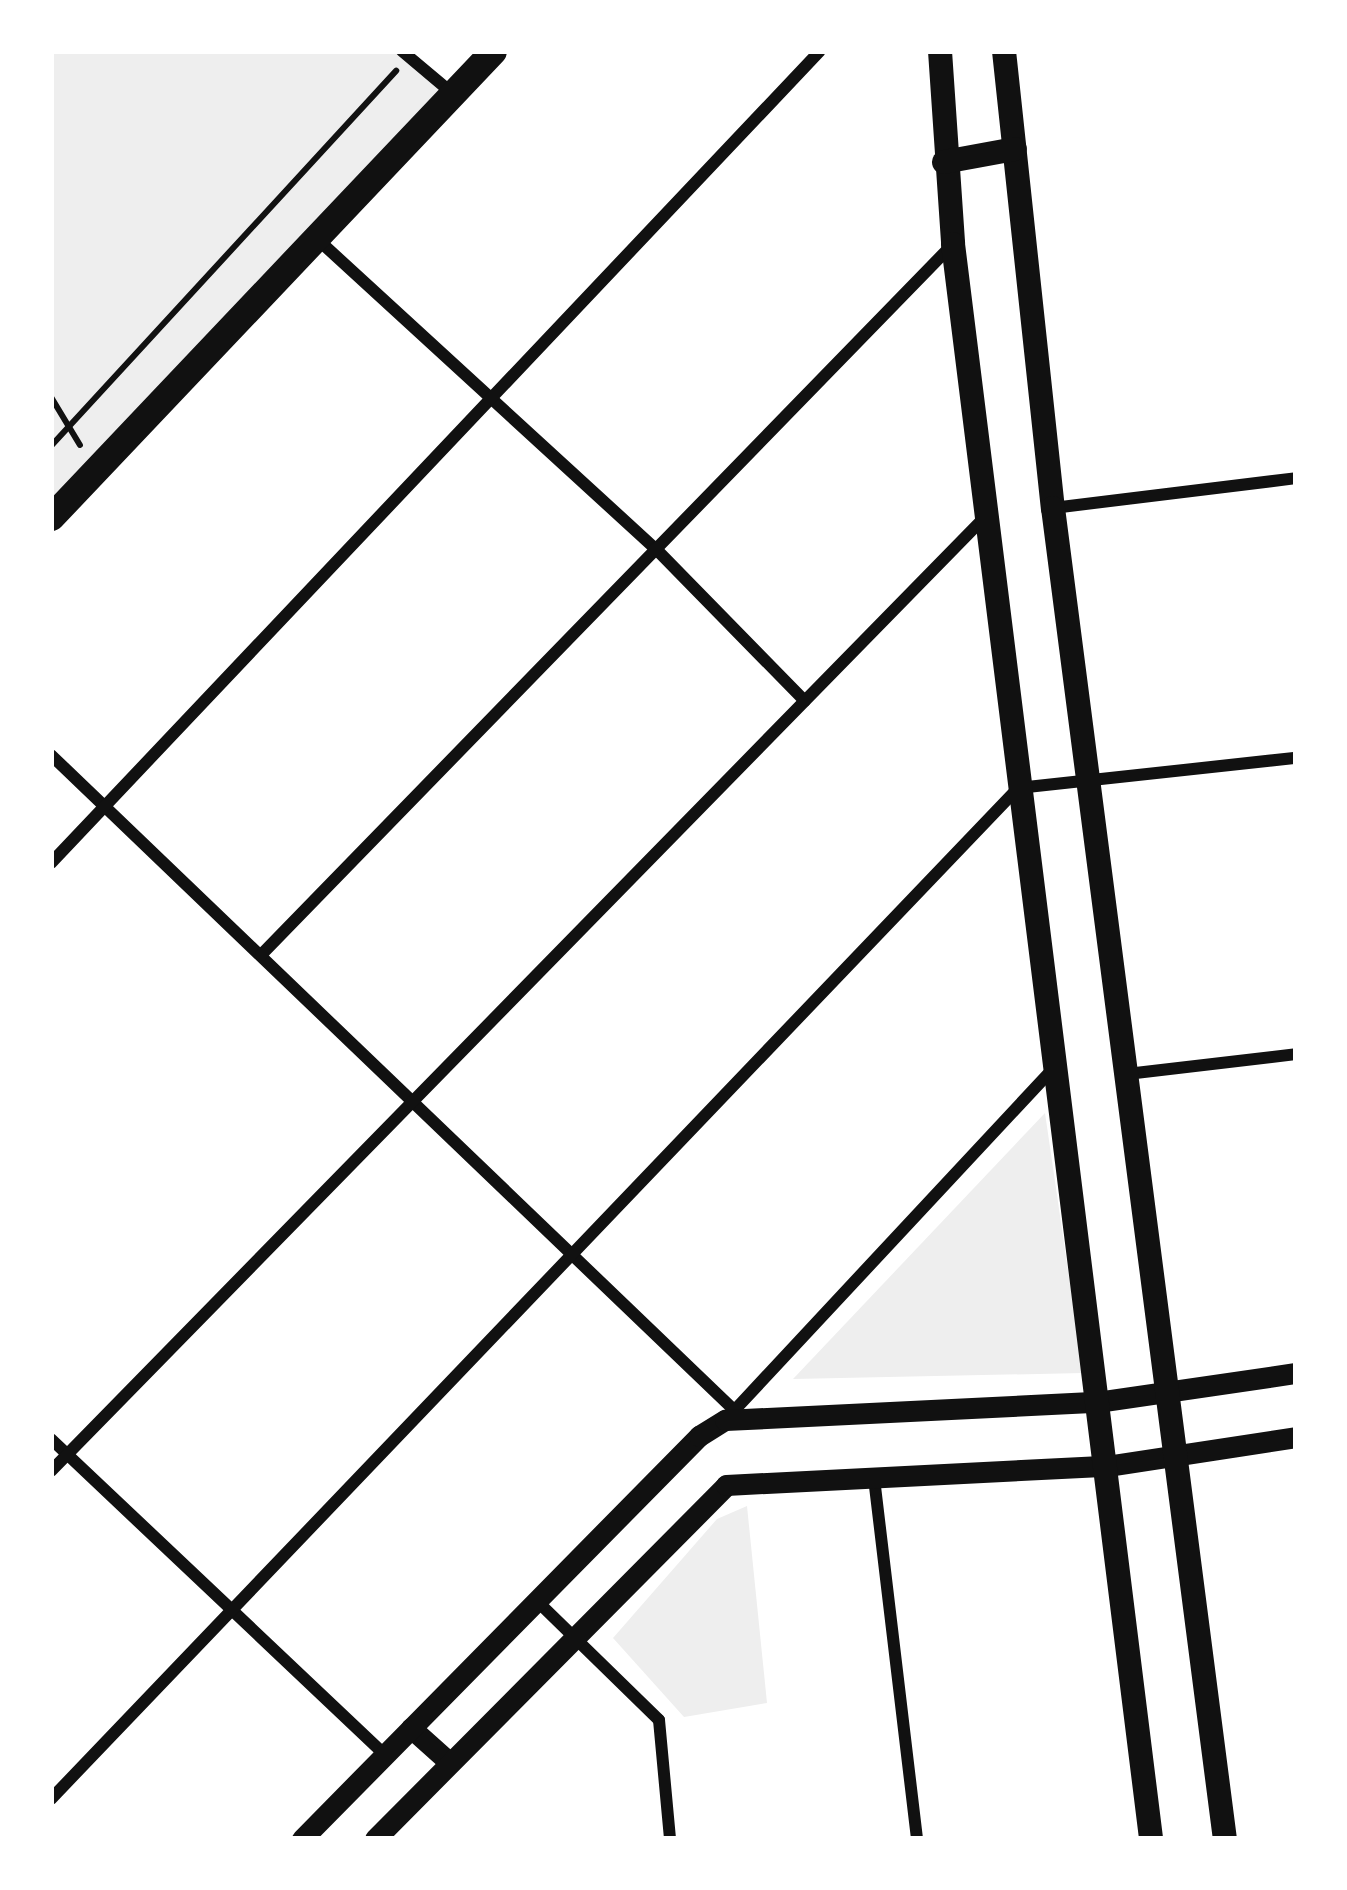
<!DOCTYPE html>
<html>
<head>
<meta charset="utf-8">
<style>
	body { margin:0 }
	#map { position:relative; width:1347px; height:1890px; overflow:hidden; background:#fff; font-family:"Noto Sans",sans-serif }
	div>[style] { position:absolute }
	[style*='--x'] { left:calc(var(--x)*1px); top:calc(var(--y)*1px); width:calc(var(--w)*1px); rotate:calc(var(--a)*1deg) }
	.green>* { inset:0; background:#eee }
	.path>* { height:6px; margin:-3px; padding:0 3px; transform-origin:3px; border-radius:3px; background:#111 }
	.minor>* { height:12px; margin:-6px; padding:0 6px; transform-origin:6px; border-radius:6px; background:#111 }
	.tertiary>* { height:21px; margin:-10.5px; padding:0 10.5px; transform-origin:10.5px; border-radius:10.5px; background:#111 }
	.secondary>* { height:24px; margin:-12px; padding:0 12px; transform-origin:12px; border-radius:12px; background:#111 }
	.primary>* { height:27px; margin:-13.5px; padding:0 13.5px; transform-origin:13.5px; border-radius:13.5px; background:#111 }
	span { translate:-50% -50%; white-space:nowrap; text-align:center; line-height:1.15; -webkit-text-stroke:9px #fff; paint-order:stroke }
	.frame { position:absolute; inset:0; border:54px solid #fff; pointer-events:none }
</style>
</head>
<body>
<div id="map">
	<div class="green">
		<i style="clip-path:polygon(51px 51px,402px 51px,452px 93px,51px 515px)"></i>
		<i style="clip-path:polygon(1045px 1113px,1083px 1373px,793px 1379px)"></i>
		<i style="clip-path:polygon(747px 1506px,767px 1703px,684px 1717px,613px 1638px,717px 1519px)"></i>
	</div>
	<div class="path">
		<i style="--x:51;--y:397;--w:56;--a:58.9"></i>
		<i style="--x:51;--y:446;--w:510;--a:-47.39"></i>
	</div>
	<div class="minor">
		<i style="--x:402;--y:51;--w:65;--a:40"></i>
		<i style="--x:314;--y:236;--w:462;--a:42.5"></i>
		<i style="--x:655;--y:548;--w:214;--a:45.6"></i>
		<i style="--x:1053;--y:508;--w:245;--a:-7"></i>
		<i style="--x:51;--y:755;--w:946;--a:43.8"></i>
		<i style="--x:51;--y:863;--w:1118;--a:-46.56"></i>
		<i style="--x:261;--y:955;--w:988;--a:-45.78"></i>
		<i style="--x:1127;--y:1074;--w:170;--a:-6.7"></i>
		<i style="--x:731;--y:1414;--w:472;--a:-47"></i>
		<i style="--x:51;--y:1439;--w:460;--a:43.4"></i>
		<i style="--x:51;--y:1471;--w:1337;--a:-45.61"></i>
		<i style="--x:874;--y:1478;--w:364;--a:83.2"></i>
		<i style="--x:536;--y:1600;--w:172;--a:44.3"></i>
		<i style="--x:659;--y:1720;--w:120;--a:84.7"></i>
		<i style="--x:51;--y:1799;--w:1399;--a:-46.27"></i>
		<i style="--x:1018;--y:788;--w:280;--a:-6.2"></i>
	</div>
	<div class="tertiary">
		<i style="--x:411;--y:1728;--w:51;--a:41.8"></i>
		<i style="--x:302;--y:1839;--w:566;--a:-45.43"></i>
		<i style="--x:699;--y:1436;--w:31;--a:-32"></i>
		<i style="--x:725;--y:1420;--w:372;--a:-2.8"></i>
		<i style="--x:1097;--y:1402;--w:201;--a:-8.3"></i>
		<i style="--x:375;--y:1839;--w:499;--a:-45.2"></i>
		<i style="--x:726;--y:1485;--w:381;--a:-2.9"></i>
		<i style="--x:1107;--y:1466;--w:191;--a:-8.7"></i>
	</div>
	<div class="secondary">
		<i style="--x:940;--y:51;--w:193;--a:86.1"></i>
		<i style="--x:953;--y:244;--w:1607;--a:82.92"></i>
		<i style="--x:1004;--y:51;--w:460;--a:83.9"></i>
		<i style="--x:1053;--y:508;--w:1342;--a:82.64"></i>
		<i style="--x:944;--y:162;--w:72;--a:-10.4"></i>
	</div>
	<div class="primary">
		<i style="--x:51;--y:517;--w:642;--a:-46.51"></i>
	</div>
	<div class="frame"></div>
</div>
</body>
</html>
